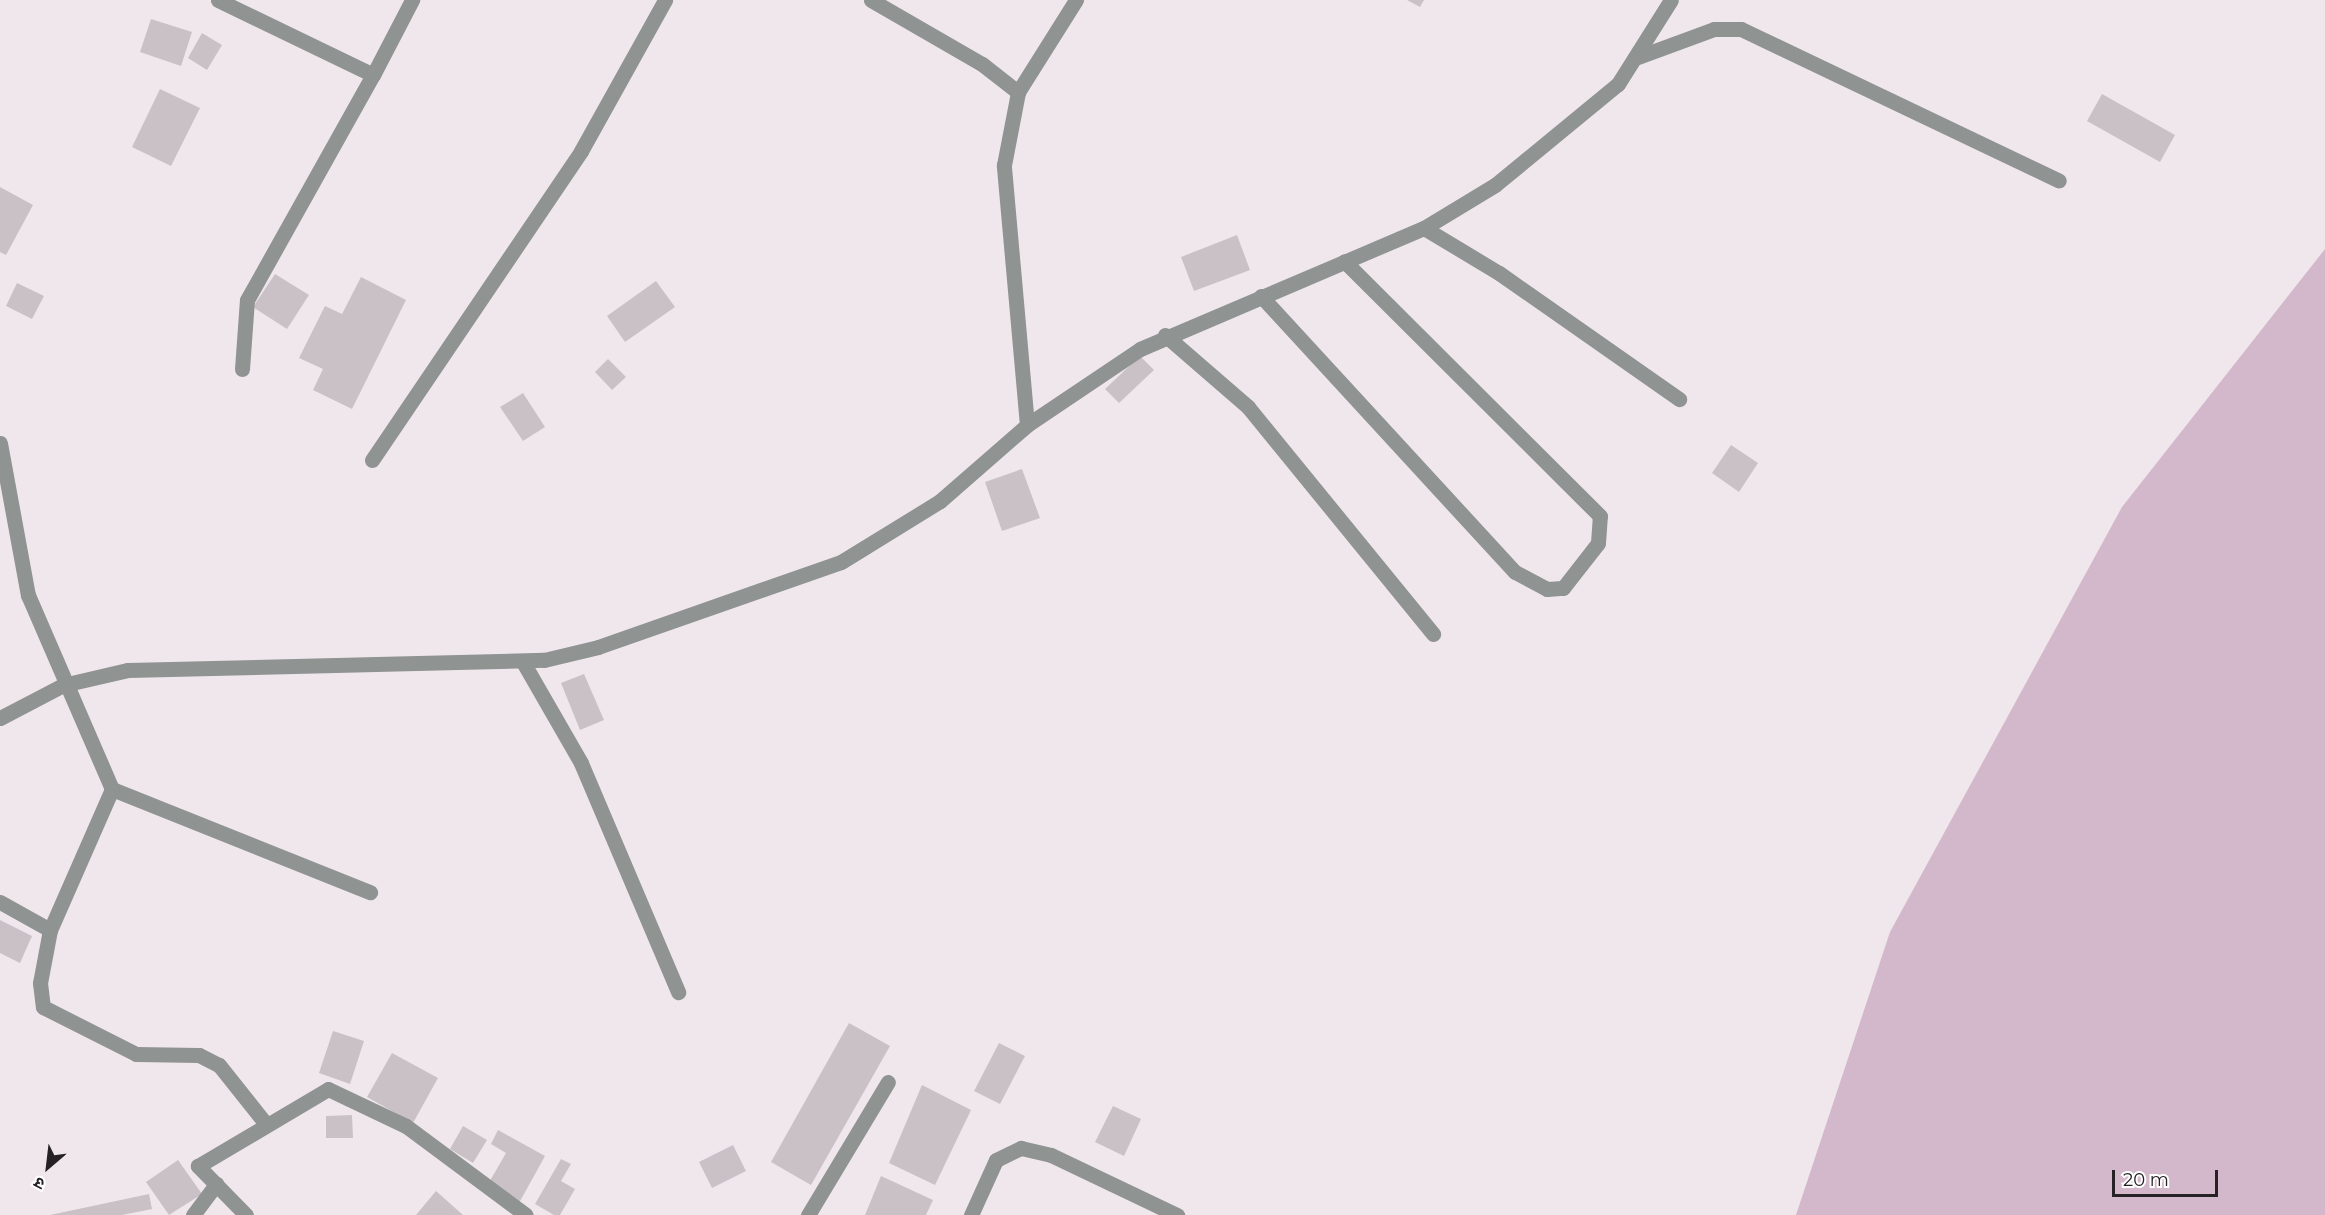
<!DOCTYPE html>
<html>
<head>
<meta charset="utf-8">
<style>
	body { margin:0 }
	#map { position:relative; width:2325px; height:1215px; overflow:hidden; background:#f0e7ed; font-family:Montserrat,"Noto Sans Devanagari",sans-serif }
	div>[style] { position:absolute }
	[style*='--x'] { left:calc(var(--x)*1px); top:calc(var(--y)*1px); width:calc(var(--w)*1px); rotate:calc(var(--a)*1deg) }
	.green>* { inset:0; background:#d3b8cb }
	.building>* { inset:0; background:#cac1c7 }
	.service>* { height:15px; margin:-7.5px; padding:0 7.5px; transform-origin:7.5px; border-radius:7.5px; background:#8f9391 }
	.minor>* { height:15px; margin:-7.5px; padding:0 7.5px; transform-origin:7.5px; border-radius:7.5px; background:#8f9391 }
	span { translate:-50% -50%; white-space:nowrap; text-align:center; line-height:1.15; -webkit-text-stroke:4.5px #fff; paint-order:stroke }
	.north { position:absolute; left:18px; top:1137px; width:60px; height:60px; -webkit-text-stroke:4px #fff; paint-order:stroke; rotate:208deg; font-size:16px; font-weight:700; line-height:24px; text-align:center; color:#252124 }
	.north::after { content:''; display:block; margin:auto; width:21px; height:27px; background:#252124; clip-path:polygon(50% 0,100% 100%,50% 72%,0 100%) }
	.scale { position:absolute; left:2112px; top:1170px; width:106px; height:27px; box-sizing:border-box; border:3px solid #252124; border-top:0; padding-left:8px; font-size:18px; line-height:21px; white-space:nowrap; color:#252124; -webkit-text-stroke:4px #fff; paint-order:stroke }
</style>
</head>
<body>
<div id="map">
	<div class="green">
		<i style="clip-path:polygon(2325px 249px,2325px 1215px,1796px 1215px,1890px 932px,2122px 507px)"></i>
	</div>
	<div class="building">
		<i style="clip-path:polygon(1407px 0,1424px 0,1420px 7px)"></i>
		<i style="clip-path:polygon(151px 19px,192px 32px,181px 66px,140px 52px)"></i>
		<i style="clip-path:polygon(202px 33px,222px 45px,207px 70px,188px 58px)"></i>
		<i style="clip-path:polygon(160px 89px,200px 108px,171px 166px,132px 147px)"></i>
		<i style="clip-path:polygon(2102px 94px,2175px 135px,2160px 162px,2087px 121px)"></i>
		<i style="clip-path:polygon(0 187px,33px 205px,6px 255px,0 252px)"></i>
		<i style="clip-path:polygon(1237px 235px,1250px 270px,1194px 291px,1181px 257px)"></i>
		<i style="clip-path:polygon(275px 274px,309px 295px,287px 329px,253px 307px)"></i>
		<i style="clip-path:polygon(361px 277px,406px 300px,352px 409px,313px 390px,323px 369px,299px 358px,325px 306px,342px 314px)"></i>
		<i style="clip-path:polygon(656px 281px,675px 307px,625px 342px,607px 316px)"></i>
		<i style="clip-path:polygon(17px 283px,44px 296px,32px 319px,6px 306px)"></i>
		<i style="clip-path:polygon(1140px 356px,1154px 370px,1119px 403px,1105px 389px)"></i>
		<i style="clip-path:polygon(608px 359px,626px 377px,612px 390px,595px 372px)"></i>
		<i style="clip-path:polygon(523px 393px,545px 427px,523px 441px,500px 407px)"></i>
		<i style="clip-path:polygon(1731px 445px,1758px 463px,1739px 492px,1712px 473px)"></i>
		<i style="clip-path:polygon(1022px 469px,1040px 518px,1002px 531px,985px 482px)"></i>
		<i style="clip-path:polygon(584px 674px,604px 720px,580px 730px,561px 683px)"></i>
		<i style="clip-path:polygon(0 920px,32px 936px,20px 963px,0 953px)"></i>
		<i style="clip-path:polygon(849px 1023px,890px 1046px,811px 1185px,771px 1162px)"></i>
		<i style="clip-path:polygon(333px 1031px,364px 1041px,350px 1084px,319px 1073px)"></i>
		<i style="clip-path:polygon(999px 1043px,1025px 1056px,1000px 1104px,974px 1091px)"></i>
		<i style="clip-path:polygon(392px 1053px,438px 1078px,413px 1123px,367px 1097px)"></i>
		<i style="clip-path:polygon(922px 1085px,971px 1110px,935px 1185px,889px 1163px)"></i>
		<i style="clip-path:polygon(1113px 1106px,1141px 1119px,1124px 1156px,1095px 1142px)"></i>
		<i style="clip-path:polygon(352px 1115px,353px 1138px,326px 1138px,326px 1116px)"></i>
		<i style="clip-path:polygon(463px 1126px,487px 1140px,473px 1163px,450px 1149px)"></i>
		<i style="clip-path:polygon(498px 1130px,545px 1156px,519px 1203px,487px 1186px,506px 1153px,491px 1144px)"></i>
		<i style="clip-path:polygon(733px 1145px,746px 1171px,712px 1188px,699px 1162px)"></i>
		<i style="clip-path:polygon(561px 1159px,571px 1164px,561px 1181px,575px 1189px,560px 1215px,554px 1215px,535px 1204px)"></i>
		<i style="clip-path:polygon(178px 1160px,202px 1194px,169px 1215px,146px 1182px)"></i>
		<i style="clip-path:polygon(881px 1176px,933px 1200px,926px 1215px,865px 1215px)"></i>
		<i style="clip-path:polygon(436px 1191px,463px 1215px,416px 1215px)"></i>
		<i style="clip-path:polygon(149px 1194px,152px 1209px,122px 1215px,50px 1215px)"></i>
	</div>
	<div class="service">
		<i style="--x:1638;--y:57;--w:81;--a:-20.2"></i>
		<i style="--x:1714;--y:29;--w:27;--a:0"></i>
		<i style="--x:1741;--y:29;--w:352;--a:25.5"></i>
		<i style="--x:1424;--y:228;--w:87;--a:31"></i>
		<i style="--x:1499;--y:273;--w:220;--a:35"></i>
		<i style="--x:1261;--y:296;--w:375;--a:47.4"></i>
		<i style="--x:1515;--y:572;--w:36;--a:28"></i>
		<i style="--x:1547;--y:589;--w:16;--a:-4"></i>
		<i style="--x:1563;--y:588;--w:57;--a:-52.1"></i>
		<i style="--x:1598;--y:543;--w:27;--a:-86"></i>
		<i style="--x:1600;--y:516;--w:361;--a:-135.1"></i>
		<i style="--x:1165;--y:335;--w:110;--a:40.9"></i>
		<i style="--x:1248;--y:407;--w:293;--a:50.8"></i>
		<i style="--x:242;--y:369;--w:69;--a:-85.9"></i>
		<i style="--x:247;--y:300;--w:258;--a:-60.8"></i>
		<i style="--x:523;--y:662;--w:116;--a:60.1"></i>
		<i style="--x:581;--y:763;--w:249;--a:67"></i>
		<i style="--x:112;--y:789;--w:278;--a:21.8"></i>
		<i style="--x:971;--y:1215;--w:60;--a:-65.6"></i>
		<i style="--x:996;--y:1160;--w:28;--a:-26"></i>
		<i style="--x:1021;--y:1148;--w:31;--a:13"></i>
		<i style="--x:1051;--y:1155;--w:140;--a:25.5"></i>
	</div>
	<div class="minor">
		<i style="--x:218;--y:0;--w:172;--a:25.8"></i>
		<i style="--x:373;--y:75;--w:85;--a:-62.5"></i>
		<i style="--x:871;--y:0;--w:128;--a:30"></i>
		<i style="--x:982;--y:64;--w:46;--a:37.9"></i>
		<i style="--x:1027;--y:425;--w:261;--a:-95.1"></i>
		<i style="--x:1004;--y:165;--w:74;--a:-79.1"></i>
		<i style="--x:1018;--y:92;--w:109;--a:-57.8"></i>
		<i style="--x:0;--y:443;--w:155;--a:79.6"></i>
		<i style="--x:28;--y:595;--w:211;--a:66.6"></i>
		<i style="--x:112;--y:789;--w:154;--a:113.7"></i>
		<i style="--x:50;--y:930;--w:54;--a:100.7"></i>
		<i style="--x:40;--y:983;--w:24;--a:83"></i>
		<i style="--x:43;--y:1007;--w:104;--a:26.8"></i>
		<i style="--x:136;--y:1054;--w:63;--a:0.9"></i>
		<i style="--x:199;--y:1055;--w:22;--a:27"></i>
		<i style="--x:219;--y:1065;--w:75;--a:51.5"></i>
		<i style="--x:372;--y:460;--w:373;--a:-55.9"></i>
		<i style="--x:581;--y:151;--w:173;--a:-60.9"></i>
		<i style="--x:0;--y:718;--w:71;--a:-27.6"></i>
		<i style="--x:63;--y:685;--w:67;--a:-13"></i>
		<i style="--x:128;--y:670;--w:416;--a:-1.4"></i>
		<i style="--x:544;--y:660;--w:56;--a:-13.5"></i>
		<i style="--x:598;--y:647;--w:257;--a:-19.3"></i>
		<i style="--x:841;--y:562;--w:116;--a:-31.6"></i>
		<i style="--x:940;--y:501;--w:116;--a:-41.1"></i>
		<i style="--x:1027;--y:425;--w:136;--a:-33.9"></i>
		<i style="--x:1140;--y:349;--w:309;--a:-23.1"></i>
		<i style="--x:1424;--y:228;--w:83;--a:-31.2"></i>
		<i style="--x:1495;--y:185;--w:159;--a:-39.4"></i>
		<i style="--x:1618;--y:84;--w:99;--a:-57.8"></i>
		<i style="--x:0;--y:902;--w:57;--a:29.2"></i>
		<i style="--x:193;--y:1215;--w:39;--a:-53"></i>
		<i style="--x:246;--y:1215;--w:69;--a:-134.4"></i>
		<i style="--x:198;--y:1166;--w:151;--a:-30.6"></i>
		<i style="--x:328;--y:1089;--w:86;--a:25.4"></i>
		<i style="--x:406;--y:1126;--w:149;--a:36.6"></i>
		<i style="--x:808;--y:1215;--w:155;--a:-59"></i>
	</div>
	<div class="north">उ</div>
	<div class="scale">20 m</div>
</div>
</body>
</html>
